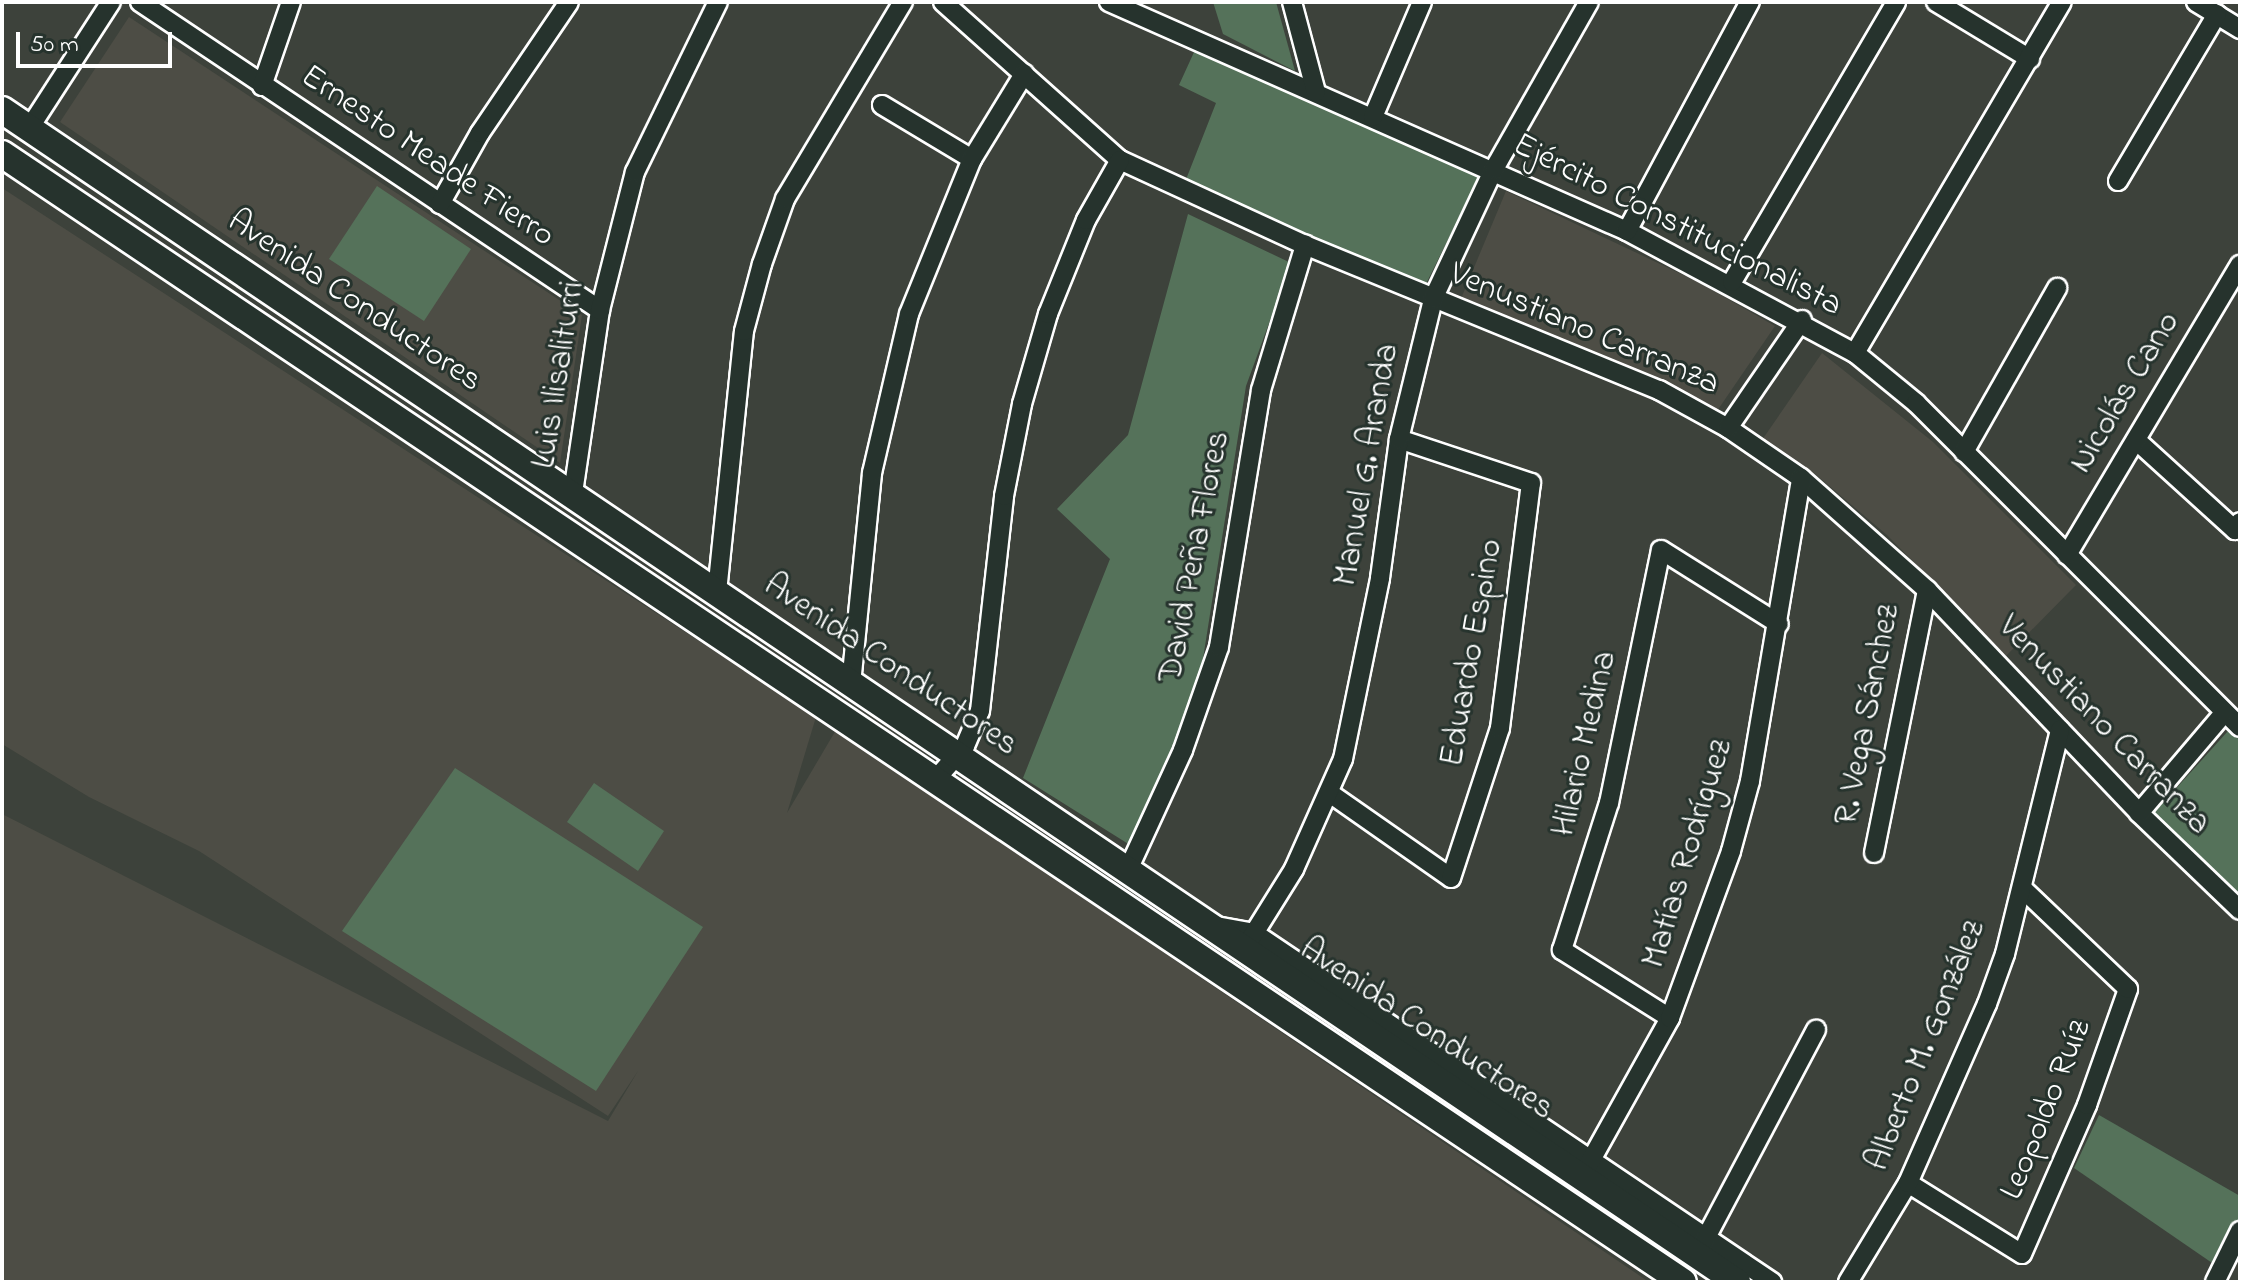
<!DOCTYPE html>
<html>
<head>
<meta charset="utf-8">
<style>
	body { margin:0 }
	#map { position:relative; width:2242px; height:1284px; overflow:hidden; background:#3d423b; font-family:"Indie Flower",sans-serif }
	div>[style] { position:absolute }
	[style*='--x'] { left:calc(var(--x)*1px); top:calc(var(--y)*1px); width:calc(var(--w)*1px); rotate:calc(var(--a)*1deg) }
	.built>* { inset:0; background:#4d4d45 }
	.green>* { inset:0; background:#55725a }
	.roads { filter:drop-shadow(2px 0 #fff) drop-shadow(-2px 0 #fff) drop-shadow(0 2px #fff) drop-shadow(0 -2px #fff) }
	.minor>* { height:18px; margin:-9px; padding:0 9px; transform-origin:9px; border-radius:9px; background:#26332d }
	.secondary>* { height:26px; margin:-13px; padding:0 13px; transform-origin:13px; border-radius:13px; background:#26332d }
	span { translate:-50% -50%; white-space:nowrap; text-align:center; line-height:1.15; -webkit-text-stroke:6px #26332d; paint-order:stroke }
	.street-label { font-size:34px; color:#fff }
	.frame { position:absolute; inset:0; border:4px solid #fff; pointer-events:none }
	.scale { position:absolute; left:16px; top:32px; width:156px; height:36px; box-sizing:border-box; border:4px solid #fff; border-top:0; padding-left:10px; font-size:24px; line-height:28px; white-space:nowrap; color:#fff; -webkit-text-stroke:6px #26332d; paint-order:stroke }
</style>
</head>
<body>
<div id="map">
	<div class="built">
		<i style="clip-path:polygon(129px 17px,582px 315px,560px 463px,60px 122px)"></i>
		<i style="clip-path:polygon(2px 188px,816px 717px,787px 813px,836px 730px,1649px 1282px,2px 1282px,2px 814px,608px 1121px,638px 1071px,608px 1116px,199px 851px,89px 797px,2px 744px)"></i>
		<i style="clip-path:polygon(1506px 191px,1698px 282px,1775px 326px,1715px 414px,1659px 379px,1460px 301px)"></i>
		<i style="clip-path:polygon(1822px 353px,1933px 442px,2076px 585px,2006px 656px,1887px 535px,1815px 474px,1762px 440px)"></i>
	</div>
	<div class="green">
		<i style="clip-path:polygon(1213px 2px,1276px 2px,1295px 71px,1223px 34px)"></i>
		<i style="clip-path:polygon(1195px 50px,1479px 177px,1422px 292px,1185px 182px,1216px 103px,1179px 85px)"></i>
		<i style="clip-path:polygon(377px 186px,471px 249px,424px 321px,329px 259px)"></i>
		<i style="clip-path:polygon(1188px 214px,1291px 263px,1246px 386px,1196px 703px,1130px 845px,1023px 778px,1110px 559px,1057px 509px,1128px 435px)"></i>
		<i style="clip-path:polygon(2228px 731px,2240px 740px,2240px 901px,2153px 814px)"></i>
		<i style="clip-path:polygon(455px 768px,703px 927px,596px 1091px,342px 931px)"></i>
		<i style="clip-path:polygon(594px 783px,664px 831px,638px 871px,567px 822px)"></i>
		<i style="clip-path:polygon(2099px 1115px,2240px 1196px,2240px 1216px,2218px 1267px,2074px 1168px)"></i>
	</div>
	<div class="roads">
		<div class="minor">
			<i style="--x:140;--y:2;--w:554;--a:33.8"></i>
			<i style="--x:943;--y:2;--w:237;--a:41.8"></i>
			<i style="--x:1120;--y:160;--w:204;--a:24.7"></i>
			<i style="--x:1305;--y:245;--w:383;--a:22.3"></i>
			<i style="--x:1659;--y:390;--w:79;--a:28.8"></i>
			<i style="--x:1728;--y:428;--w:88;--a:34.4"></i>
			<i style="--x:1801;--y:478;--w:169;--a:41.6"></i>
			<i style="--x:1927;--y:590;--w:308;--a:46.4"></i>
			<i style="--x:2139;--y:813;--w:140;--a:43.8"></i>
			<i style="--x:1109;--y:2;--w:566;--a:23.85"></i>
			<i style="--x:1627;--y:231;--w:259;--a:28.2"></i>
			<i style="--x:1855;--y:353;--w:79;--a:39.3"></i>
			<i style="--x:1916;--y:403;--w:458;--a:45"></i>
			<i style="--x:1292;--y:2;--w:93;--a:75.1"></i>
			<i style="--x:1936;--y:2;--w:110;--a:31.2"></i>
			<i style="--x:2196;--y:2;--w:52;--a:31.5"></i>
			<i style="--x:262;--y:86;--w:89;--a:-71"></i>
			<i style="--x:882;--y:105;--w:105;--a:31"></i>
			<i style="--x:1373;--y:117;--w:125;--a:-66.9"></i>
			<i style="--x:30;--y:127;--w:149;--a:-57.1"></i>
			<i style="--x:2118;--y:181;--w:194;--a:-59.3"></i>
			<i style="--x:440;--y:204;--w:81;--a:-60.6"></i>
			<i style="--x:480;--y:133;--w:158;--a:-55.8"></i>
			<i style="--x:1627;--y:231;--w:260;--a:-61.8"></i>
			<i style="--x:1732;--y:282;--w:324;--a:-59.6"></i>
			<i style="--x:1855;--y:353;--w:407;--a:-59.5"></i>
			<i style="--x:1728;--y:428;--w:131;--a:-55.6"></i>
			<i style="--x:2136;--y:440;--w:134;--a:42.3"></i>
			<i style="--x:2235;--y:530;--w:9;--a:-58"></i>
			<i style="--x:1964;--y:452;--w:189;--a:-60.4"></i>
			<i style="--x:573;--y:493;--w:185;--a:-81.6"></i>
			<i style="--x:600;--y:310;--w:142;--a:-75.8"></i>
			<i style="--x:635;--y:172;--w:189;--a:-64"></i>
			<i style="--x:2067;--y:555;--w:338;--a:-59.2"></i>
			<i style="--x:717;--y:592;--w:262;--a:-84.1"></i>
			<i style="--x:744;--y:331;--w:69;--a:-75"></i>
			<i style="--x:762;--y:264;--w:69;--a:-70.5"></i>
			<i style="--x:785;--y:199;--w:230;--a:-59.1"></i>
			<i style="--x:851;--y:684;--w:212;--a:-84.3"></i>
			<i style="--x:872;--y:473;--w:163;--a:-76.9"></i>
			<i style="--x:909;--y:314;--w:167;--a:-67.9"></i>
			<i style="--x:972;--y:159;--w:100;--a:-58.5"></i>
			<i style="--x:936;--y:779;--w:44;--a:-48.7"></i>
			<i style="--x:965;--y:746;--w:38;--a:-67"></i>
			<i style="--x:980;--y:711;--w:216;--a:-83.6"></i>
			<i style="--x:1004;--y:496;--w:94;--a:-78.9"></i>
			<i style="--x:1022;--y:404;--w:94;--a:-73.9"></i>
			<i style="--x:1048;--y:314;--w:101;--a:-68"></i>
			<i style="--x:1086;--y:220;--w:69;--a:-60.5"></i>
			<i style="--x:1331;--y:794;--w:146;--a:35"></i>
			<i style="--x:1451;--y:878;--w:158;--a:-71.9"></i>
			<i style="--x:1500;--y:728;--w:247;--a:-82.8"></i>
			<i style="--x:1531;--y:483;--w:139;--a:-161.6"></i>
			<i style="--x:2139;--y:813;--w:131;--a:-49.6"></i>
			<i style="--x:1874;--y:853;--w:268;--a:-78.6"></i>
			<i style="--x:1127;--y:872;--w:134;--a:-65.3"></i>
			<i style="--x:1183;--y:750;--w:109;--a:-70.7"></i>
			<i style="--x:1219;--y:647;--w:260;--a:-80.7"></i>
			<i style="--x:1261;--y:390;--w:152;--a:-73.1"></i>
			<i style="--x:1210;--y:925;--w:45;--a:10.3"></i>
			<i style="--x:1254;--y:933;--w:625;--a:33.97"></i>
			<i style="--x:1243;--y:951;--w:97;--a:-58.1"></i>
			<i style="--x:1294;--y:869;--w:120;--a:-66"></i>
			<i style="--x:1343;--y:759;--w:185;--a:-78.4"></i>
			<i style="--x:1380;--y:578;--w:140;--a:-82.2"></i>
			<i style="--x:1399;--y:439;--w:144;--a:-76.3"></i>
			<i style="--x:1433;--y:299;--w:144;--a:-64.9"></i>
			<i style="--x:1494;--y:169;--w:192;--a:-60.4"></i>
			<i style="--x:1670;--y:1018;--w:128;--a:-147.8"></i>
			<i style="--x:1562;--y:950;--w:154;--a:-72.3"></i>
			<i style="--x:1609;--y:803;--w:258;--a:-78.4"></i>
			<i style="--x:1661;--y:550;--w:139;--a:32.1"></i>
			<i style="--x:1581;--y:1178;--w:183;--a:-60.9"></i>
			<i style="--x:1670;--y:1018;--w:178;--a:-69.9"></i>
			<i style="--x:1731;--y:851;--w:73;--a:-74.8"></i>
			<i style="--x:1750;--y:781;--w:307;--a:-80.4"></i>
			<i style="--x:1908;--y:1183;--w:134;--a:31.9"></i>
			<i style="--x:2022;--y:1254;--w:163;--a:-66.4"></i>
			<i style="--x:2087;--y:1105;--w:123;--a:-70.5"></i>
			<i style="--x:2128;--y:989;--w:146;--a:-136.4"></i>
			<i style="--x:1701;--y:1247;--w:246;--a:-62.1"></i>
			<i style="--x:1848;--y:1282;--w:116;--a:-58.8"></i>
			<i style="--x:1908;--y:1183;--w:196;--a:-66.2"></i>
			<i style="--x:1987;--y:1004;--w:53;--a:-70.2"></i>
			<i style="--x:2005;--y:954;--w:231;--a:-76.2"></i>
			<i style="--x:2215;--y:1282;--w:57;--a:-63.9"></i>
		</div>
		<div class="secondary">
			<i style="--x:2;--y:110;--w:2094;--a:34.04"></i>
			<i style="--x:2;--y:154;--w:2024;--a:33.86"></i>
		</div>
	</div>
	<div class="street-label">
		<span style="left:427px;top:157px;rotate:34deg">Ernesto Meade Fierro</span>
		<span style="left:1677px;top:226px;rotate:27deg">Ejército Constitucionalista</span>
		<span style="left:354px;top:302px;rotate:34deg">Avenida Conductores</span>
		<span style="left:1584px;top:330px;rotate:23deg">Venustiano Carranza</span>
		<span style="left:560px;top:375px;rotate:-81deg">Luis Ilisaliturri</span>
		<span style="left:2126px;top:393px;rotate:-59deg">Nicolás Cano</span>
		<span style="left:1368px;top:465px;rotate:-80deg">Manuel G. Aranda</span>
		<span style="left:1196px;top:557px;rotate:-79deg">David Peña Flores</span>
		<span style="left:1473px;top:653px;rotate:-80deg">Eduardo Espino</span>
		<span style="left:890px;top:666px;rotate:34deg">Avenida Conductores</span>
		<span style="left:1869px;top:715px;rotate:-79deg">R. Vega Sánchez</span>
		<span style="left:2103px;top:726px;rotate:46deg">Venustiano Carranza</span>
		<span style="left:1586px;top:744px;rotate:-77deg">Hilario Medina</span>
		<span style="left:1689px;top:854px;rotate:-73deg">Matías Rodríguez</span>
		<span style="left:1426px;top:1030px;rotate:34deg">Avenida Conductores</span>
		<span style="left:1927px;top:1046px;rotate:-68deg">Alberto M. González</span>
		<span style="left:2047px;top:1110px;rotate:-68deg">Leopoldo Ruíz</span>
	</div>
	<div class="frame"></div>
	<div class="scale">50 m</div>
</div>
</body>
</html>
